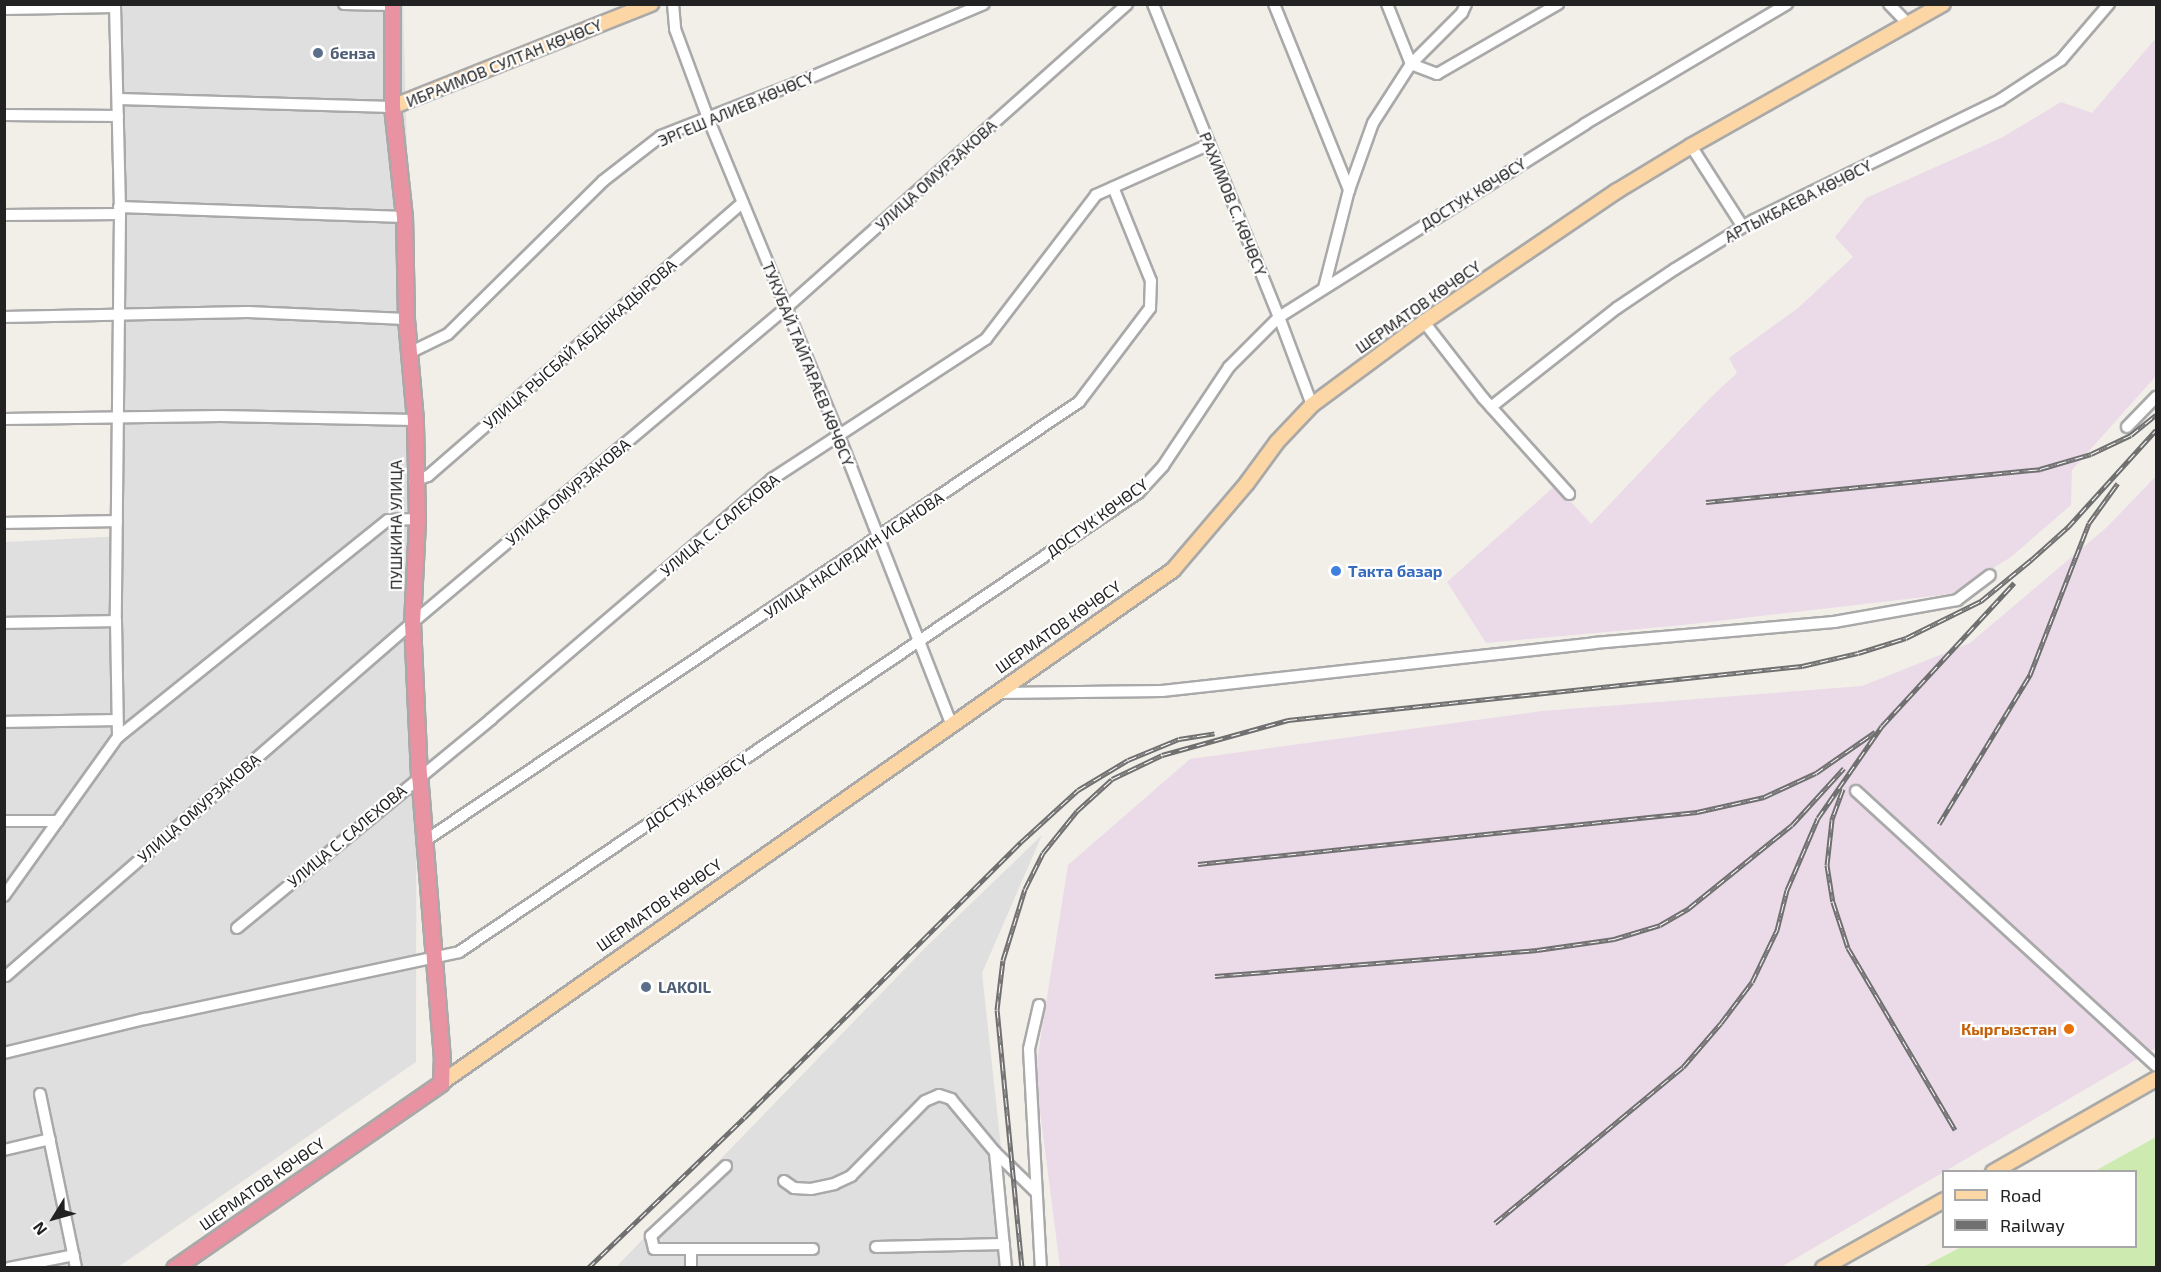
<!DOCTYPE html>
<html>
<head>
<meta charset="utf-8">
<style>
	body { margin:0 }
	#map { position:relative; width:2161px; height:1272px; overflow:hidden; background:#f2efe9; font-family:"Exo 2",sans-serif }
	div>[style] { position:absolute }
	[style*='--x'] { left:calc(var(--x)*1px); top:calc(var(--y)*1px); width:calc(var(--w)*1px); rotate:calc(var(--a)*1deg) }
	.residential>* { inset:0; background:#e0dfdf }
	.industrial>* { inset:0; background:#ebdbe8 }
	.grass>* { inset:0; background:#cdebb0 }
	.roads { filter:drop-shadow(2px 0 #a9a9a9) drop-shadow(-2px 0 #a9a9a9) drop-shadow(0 2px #a9a9a9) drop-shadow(0 -2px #a9a9a9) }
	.minor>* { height:10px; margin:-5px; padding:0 5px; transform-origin:5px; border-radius:5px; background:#fff }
	.major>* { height:14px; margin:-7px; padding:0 7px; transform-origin:7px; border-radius:7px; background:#fcd6a4 }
	.highway>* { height:15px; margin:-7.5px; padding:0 7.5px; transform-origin:7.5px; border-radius:7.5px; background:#e892a2 }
	.rail>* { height:5px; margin-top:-2.5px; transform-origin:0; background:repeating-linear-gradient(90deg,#fff 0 9px,#707070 0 18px); box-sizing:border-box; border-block:2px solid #707070 }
	.dots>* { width:16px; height:16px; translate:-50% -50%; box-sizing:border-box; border:3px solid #fff; border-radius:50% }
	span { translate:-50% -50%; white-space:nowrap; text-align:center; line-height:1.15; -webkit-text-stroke:4.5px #fff; paint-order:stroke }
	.service-label { font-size:16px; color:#4e5e75; font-weight:700 }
	.left { translate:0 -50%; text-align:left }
	.street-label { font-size:16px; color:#222 }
	.shop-label { font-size:16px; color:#366cbe; font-weight:700 }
	.food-label { font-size:16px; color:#c56008; font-weight:700 }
	.right { translate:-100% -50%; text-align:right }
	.frame { position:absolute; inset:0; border:6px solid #222; pointer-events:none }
	.legend { position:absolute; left:1942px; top:1170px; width:195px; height:78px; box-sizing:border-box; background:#fff; border:2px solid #a7a7a7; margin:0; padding:8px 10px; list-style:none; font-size:18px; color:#222 }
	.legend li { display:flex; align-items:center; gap:12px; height:30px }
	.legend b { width:30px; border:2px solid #a7a7a7 }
	.north { position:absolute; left:24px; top:1188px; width:60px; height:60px; -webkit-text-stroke:4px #fff; paint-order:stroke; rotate:233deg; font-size:16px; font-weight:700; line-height:24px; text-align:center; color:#222 }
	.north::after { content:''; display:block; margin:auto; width:21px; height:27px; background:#222; clip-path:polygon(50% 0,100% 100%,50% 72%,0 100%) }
</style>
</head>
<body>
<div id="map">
	<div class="residential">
		<i style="clip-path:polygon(123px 5px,403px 5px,417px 519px,416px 1062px,118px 1267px,5px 1268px,5px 542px,124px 536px)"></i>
		<i style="clip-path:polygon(1042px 835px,982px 973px,1014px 1267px,615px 1268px,926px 947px)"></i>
	</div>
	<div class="industrial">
		<i style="clip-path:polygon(2156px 38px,2156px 376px,2072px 470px,2071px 505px,2011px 557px,1951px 594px,1683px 625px,1486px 643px,1447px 582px,1556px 485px,1591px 524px,1711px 397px,1737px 373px,1729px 358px,1798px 308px,1853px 257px,1835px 237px,1866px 198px,2001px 138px,2061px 102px,2092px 113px)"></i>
		<i style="clip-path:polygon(2156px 476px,2156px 1048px,1781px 1267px,1060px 1267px,1035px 1073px,1068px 865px,1190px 759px,1542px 711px,1862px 686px,1970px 643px,2107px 527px)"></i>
	</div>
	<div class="grass">
		<i style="clip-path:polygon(2156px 1137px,2156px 1267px,1923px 1267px,1961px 1247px,2136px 1246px,2136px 1172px,2095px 1171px)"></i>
	</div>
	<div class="roads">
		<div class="minor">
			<i style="--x:115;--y:4;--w:210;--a:88.6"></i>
			<i style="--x:120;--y:214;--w:407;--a:90.6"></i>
			<i style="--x:116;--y:621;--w:116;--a:89"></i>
			<i style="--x:344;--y:4;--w:48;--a:1.2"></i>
			<i style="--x:673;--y:4;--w:25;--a:85"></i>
			<i style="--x:675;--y:29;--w:95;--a:69.7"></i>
			<i style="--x:708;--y:118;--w:344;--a:67.6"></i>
			<i style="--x:839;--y:436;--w:308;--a:68.7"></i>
			<i style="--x:1153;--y:4;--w:337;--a:68.1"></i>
			<i style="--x:1279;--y:317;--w:94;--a:69.4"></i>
			<i style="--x:1274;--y:4;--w:201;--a:68"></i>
			<i style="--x:1387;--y:4;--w:65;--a:68.2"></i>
			<i style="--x:1411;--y:64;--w:28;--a:21"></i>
			<i style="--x:1437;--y:74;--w:140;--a:-30"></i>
			<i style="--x:1889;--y:4;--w:29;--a:46"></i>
			<i style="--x:4;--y:9;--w:111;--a:-1"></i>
			<i style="--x:119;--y:99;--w:273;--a:1.7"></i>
			<i style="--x:4;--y:115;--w:114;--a:0.5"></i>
			<i style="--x:1691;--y:146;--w:96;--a:57.3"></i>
			<i style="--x:119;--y:207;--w:285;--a:2"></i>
			<i style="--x:4;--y:215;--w:116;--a:-0.5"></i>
			<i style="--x:1324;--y:288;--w:101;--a:-75.7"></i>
			<i style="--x:1349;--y:190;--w:71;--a:-70.3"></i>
			<i style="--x:1373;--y:123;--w:70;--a:-57.2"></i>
			<i style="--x:1411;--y:64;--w:72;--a:-45"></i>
			<i style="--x:1462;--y:13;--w:10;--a:-66"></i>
			<i style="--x:4;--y:317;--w:244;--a:-1.2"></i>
			<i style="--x:248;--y:312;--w:158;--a:2.5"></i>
			<i style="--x:1424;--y:322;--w:96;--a:52.2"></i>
			<i style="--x:1483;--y:398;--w:129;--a:48.1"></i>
			<i style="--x:409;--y:353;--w:43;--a:-26"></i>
			<i style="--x:448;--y:334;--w:218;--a:-44.6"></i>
			<i style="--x:603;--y:181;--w:73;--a:-37.8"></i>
			<i style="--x:661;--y:136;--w:157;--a:-21.3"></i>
			<i style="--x:807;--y:79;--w:192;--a:-23"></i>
			<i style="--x:1491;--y:407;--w:160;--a:-38.2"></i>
			<i style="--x:1617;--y:308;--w:70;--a:-33.9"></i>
			<i style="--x:1675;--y:269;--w:93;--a:-31.8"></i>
			<i style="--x:1754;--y:220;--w:274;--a:-26"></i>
			<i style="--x:2000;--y:100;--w:73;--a:-33.3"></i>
			<i style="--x:2061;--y:60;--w:74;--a:-49.4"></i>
			<i style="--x:4;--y:419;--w:217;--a:-0.8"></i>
			<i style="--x:221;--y:416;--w:194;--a:1.2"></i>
			<i style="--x:2127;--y:427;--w:42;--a:-46"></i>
			<i style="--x:414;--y:481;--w:15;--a:-20"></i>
			<i style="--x:428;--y:476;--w:417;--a:-41"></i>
			<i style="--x:4;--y:523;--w:113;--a:-1"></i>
			<i style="--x:4;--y:623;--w:112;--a:-1"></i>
			<i style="--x:996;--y:693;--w:166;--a:-0.7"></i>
			<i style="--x:1162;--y:691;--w:435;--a:-6.3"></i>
			<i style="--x:1594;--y:643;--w:241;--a:-5"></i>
			<i style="--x:1834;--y:622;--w:125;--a:-10.1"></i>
			<i style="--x:1957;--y:600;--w:41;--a:-37.1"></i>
			<i style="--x:4;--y:722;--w:112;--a:-1"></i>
			<i style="--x:1856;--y:791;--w:407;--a:42.5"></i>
			<i style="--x:4;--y:821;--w:54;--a:0"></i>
			<i style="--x:423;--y:842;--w:790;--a:-33.85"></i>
			<i style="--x:1079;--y:402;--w:118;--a:-52.9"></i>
			<i style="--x:1150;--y:308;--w:27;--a:-88"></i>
			<i style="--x:1151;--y:281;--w:101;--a:-112"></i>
			<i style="--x:4;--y:896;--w:196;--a:-54.4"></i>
			<i style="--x:118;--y:737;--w:346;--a:-38.8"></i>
			<i style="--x:388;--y:520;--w:29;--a:-2"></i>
			<i style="--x:237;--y:928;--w:329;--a:-39.4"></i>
			<i style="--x:491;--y:719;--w:370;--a:-40.5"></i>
			<i style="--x:772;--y:479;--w:256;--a:-33.2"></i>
			<i style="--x:986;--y:339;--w:181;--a:-52.6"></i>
			<i style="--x:1096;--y:195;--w:123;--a:-24.1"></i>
			<i style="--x:6;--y:976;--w:538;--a:-41.01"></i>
			<i style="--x:412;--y:623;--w:488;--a:-40.1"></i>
			<i style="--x:785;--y:309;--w:458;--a:-41.7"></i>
			<i style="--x:1039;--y:1005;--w:45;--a:102.8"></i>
			<i style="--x:1029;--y:1049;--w:219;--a:86.9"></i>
			<i style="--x:4;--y:1053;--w:145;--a:-13.6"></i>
			<i style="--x:145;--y:1019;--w:321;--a:-12"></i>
			<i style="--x:459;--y:952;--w:820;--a:-34.06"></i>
			<i style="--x:1138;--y:493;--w:37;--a:-47"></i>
			<i style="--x:1163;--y:466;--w:119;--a:-56.3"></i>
			<i style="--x:1229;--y:367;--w:71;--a:-45"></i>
			<i style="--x:1279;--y:317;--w:362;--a:-32.2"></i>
			<i style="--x:1585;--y:124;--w:235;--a:-30.7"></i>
			<i style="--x:40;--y:1094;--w:178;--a:78.3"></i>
			<i style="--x:4;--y:1150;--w:47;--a:-13.4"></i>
			<i style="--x:995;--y:1152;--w:117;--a:84.6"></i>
			<i style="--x:726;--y:1166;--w:103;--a:137"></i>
			<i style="--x:651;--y:1236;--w:13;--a:77"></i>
			<i style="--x:654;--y:1249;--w:159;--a:0"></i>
			<i style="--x:784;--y:1181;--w:12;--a:35"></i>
			<i style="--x:794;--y:1188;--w:17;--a:3"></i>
			<i style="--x:811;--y:1189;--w:24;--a:-12"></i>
			<i style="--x:834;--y:1184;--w:19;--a:-25"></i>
			<i style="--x:851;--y:1176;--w:105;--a:-45.4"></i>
			<i style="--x:925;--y:1101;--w:15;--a:-23"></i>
			<i style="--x:939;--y:1095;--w:13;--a:18"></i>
			<i style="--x:951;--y:1099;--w:69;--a:50.3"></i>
			<i style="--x:995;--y:1152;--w:56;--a:44.3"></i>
			<i style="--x:876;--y:1247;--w:128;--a:-1.3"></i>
			<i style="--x:9;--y:1268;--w:66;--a:-11.3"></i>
			<i style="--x:691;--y:1268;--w:18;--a:-90"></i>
		</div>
		<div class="major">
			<i style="--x:392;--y:107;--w:279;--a:-21.7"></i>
			<i style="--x:441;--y:1083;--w:894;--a:-35.02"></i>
			<i style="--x:1173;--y:570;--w:114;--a:-49.6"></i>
			<i style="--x:1247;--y:483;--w:51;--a:-53.8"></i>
			<i style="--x:1277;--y:442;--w:51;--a:-46.6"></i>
			<i style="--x:1312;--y:405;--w:139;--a:-36.5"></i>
			<i style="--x:1424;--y:322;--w:233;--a:-34.2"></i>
			<i style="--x:1617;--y:191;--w:87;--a:-31.3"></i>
			<i style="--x:1691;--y:146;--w:289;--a:-29.4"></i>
			<i style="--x:1993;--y:1172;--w:188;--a:-29.7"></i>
			<i style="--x:1823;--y:1268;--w:139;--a:-29.3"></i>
		</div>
		<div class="highway">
			<i style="--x:174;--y:1268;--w:325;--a:-34.7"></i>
			<i style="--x:441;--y:1083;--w:24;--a:-88"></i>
			<i style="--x:442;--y:1059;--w:284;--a:-94.6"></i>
			<i style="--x:419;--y:776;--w:153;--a:-92.6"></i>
			<i style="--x:412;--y:623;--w:104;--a:-87.2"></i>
			<i style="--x:417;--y:519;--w:99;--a:-91.2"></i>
			<i style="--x:415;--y:420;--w:101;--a:-95.1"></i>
			<i style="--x:406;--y:319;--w:102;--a:-91.1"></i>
			<i style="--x:404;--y:217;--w:111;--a:-96.2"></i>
			<i style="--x:392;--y:107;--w:103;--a:-90"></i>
		</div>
	</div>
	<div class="rail">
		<i style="--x:1706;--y:502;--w:336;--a:-5.6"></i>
		<i style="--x:2040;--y:469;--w:53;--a:-16.4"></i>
		<i style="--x:2091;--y:454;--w:44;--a:-25.4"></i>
		<i style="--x:2131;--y:435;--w:32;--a:-39"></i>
		<i style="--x:1843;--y:789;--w:33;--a:110"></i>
		<i style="--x:1832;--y:820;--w:45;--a:96.3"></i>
		<i style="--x:1827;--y:865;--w:37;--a:81"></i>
		<i style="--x:1833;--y:902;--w:48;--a:71.9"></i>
		<i style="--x:1848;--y:948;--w:211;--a:59.5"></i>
		<i style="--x:1939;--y:824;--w:175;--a:-58.6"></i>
		<i style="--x:2030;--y:675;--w:163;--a:-68.8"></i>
		<i style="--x:2089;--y:523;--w:49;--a:-54.1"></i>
		<i style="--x:1198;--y:864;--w:502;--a:-5.95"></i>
		<i style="--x:1697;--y:812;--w:69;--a:-12.6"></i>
		<i style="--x:1764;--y:797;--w:57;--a:-24.8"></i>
		<i style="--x:1816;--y:773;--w:72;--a:-34.8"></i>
		<i style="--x:1215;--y:976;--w:323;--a:-4.6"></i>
		<i style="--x:1537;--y:950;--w:78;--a:-8.1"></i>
		<i style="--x:1614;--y:939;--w:48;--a:-16.9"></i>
		<i style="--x:1660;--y:925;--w:34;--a:-30"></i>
		<i style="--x:1689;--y:908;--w:132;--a:-38.9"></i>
		<i style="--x:1792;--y:825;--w:77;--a:-47.6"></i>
		<i style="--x:1495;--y:1223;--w:244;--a:-39.7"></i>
		<i style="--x:1683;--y:1067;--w:58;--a:-49.2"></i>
		<i style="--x:1721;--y:1023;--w:51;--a:-52.9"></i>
		<i style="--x:1752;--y:982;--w:58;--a:-64.3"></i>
		<i style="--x:1777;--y:930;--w:41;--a:-76"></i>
		<i style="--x:1787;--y:890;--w:78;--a:-66.7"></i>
		<i style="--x:1818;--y:818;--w:112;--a:-55.2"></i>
		<i style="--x:1882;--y:726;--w:195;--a:-47.3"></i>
		<i style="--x:588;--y:1268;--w:216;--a:-43.9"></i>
		<i style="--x:744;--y:1118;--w:391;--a:-44.9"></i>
		<i style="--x:1021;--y:842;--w:77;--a:-42.4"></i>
		<i style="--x:1078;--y:790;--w:58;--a:-31"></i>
		<i style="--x:1128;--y:760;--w:55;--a:-22.4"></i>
		<i style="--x:1179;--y:739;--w:36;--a:-9"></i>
		<i style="--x:1022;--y:1268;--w:259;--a:-95.5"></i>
		<i style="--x:997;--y:1010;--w:50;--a:-83.2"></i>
		<i style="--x:1003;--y:960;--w:74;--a:-72.8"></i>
		<i style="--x:1025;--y:889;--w:40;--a:-63.4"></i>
		<i style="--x:1043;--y:853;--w:54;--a:-51"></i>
		<i style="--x:1077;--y:811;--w:47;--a:-42.4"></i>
		<i style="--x:1112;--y:779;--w:55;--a:-25.6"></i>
		<i style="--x:1162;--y:755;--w:131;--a:-15.5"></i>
		<i style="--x:1288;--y:720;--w:517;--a:-6"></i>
		<i style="--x:1802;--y:666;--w:57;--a:-13.1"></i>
		<i style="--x:1858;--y:653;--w:50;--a:-17.4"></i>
		<i style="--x:1906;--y:638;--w:84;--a:-26.3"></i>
		<i style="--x:1981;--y:601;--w:65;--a:-39.4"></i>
		<i style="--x:2031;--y:560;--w:50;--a:-41.7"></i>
		<i style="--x:2068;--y:527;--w:131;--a:-47.8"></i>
	</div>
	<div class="dots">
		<i style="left:318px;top:53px;background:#5c6f8a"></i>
		<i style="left:1336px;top:571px;background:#3f7fe0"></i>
		<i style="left:646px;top:987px;background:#5c6f8a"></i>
		<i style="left:2069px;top:1029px;background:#e8710a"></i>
	</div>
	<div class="service-label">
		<span class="left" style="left:330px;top:53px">бенза</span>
		<span class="left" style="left:658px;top:987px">LAKOIL</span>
	</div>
	<div class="street-label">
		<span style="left:504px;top:63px;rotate:-22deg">ИБРАИМОВ СУЛТАН КӨЧӨСҮ</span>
		<span style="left:736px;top:109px;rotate:-23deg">ЭРГЕШ АЛИЕВ КӨЧӨСҮ</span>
		<span style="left:936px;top:175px;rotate:-42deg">УЛИЦА ОМУРЗАКОВА</span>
		<span style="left:1473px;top:194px;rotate:-32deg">ДОСТУК КӨЧӨСҮ</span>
		<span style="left:1798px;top:201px;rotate:-27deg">АРТЫКБАЕВА КӨЧӨСҮ</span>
		<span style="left:1233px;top:204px;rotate:68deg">РАХИМОВ С. КӨЧӨСҮ</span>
		<span style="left:1418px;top:307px;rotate:-35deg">ШЕРМАТОВ КӨЧӨСҮ</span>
		<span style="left:580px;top:344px;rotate:-41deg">УЛИЦА РЫСБАЙ АБДЫКАДЫРОВА</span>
		<span style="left:808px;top:364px;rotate:68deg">ТУКУБАЙ ТАЙГАРАЕВ КӨЧӨСҮ</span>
		<span style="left:568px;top:492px;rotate:-40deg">УЛИЦА ОМУРЗАКОВА</span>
		<span style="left:1097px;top:518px;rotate:-36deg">ДОСТУК КӨЧӨСҮ</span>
		<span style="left:396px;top:525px;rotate:-90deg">ПУШКИНА УЛИЦА</span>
		<span style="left:720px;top:525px;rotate:-40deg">УЛИЦА С. САЛЕХОВА</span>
		<span style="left:854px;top:555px;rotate:-34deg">УЛИЦА НАСИРДИН ИСАНОВА</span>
		<span style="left:1058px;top:627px;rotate:-35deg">ШЕРМАТОВ КӨЧӨСҮ</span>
		<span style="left:696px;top:792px;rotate:-34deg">ДОСТУК КӨЧӨСҮ</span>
		<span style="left:199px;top:808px;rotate:-41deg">УЛИЦА ОМУРЗАКОВА</span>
		<span style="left:347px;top:836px;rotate:-40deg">УЛИЦА С. САЛЕХОВА</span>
		<span style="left:659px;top:905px;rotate:-35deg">ШЕРМАТОВ КӨЧӨСҮ</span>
		<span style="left:262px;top:1184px;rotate:-35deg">ШЕРМАТОВ КӨЧӨСҮ</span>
	</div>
	<div class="shop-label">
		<span class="left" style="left:1348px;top:571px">Такта базар</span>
	</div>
	<div class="food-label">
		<span class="right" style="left:2057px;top:1029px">Кыргызстан</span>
	</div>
	<div class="frame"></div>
	<ul class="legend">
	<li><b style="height:8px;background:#fcd6a4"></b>Road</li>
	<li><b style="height:8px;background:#707070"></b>Railway</li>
	</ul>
	<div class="north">N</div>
</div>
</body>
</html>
